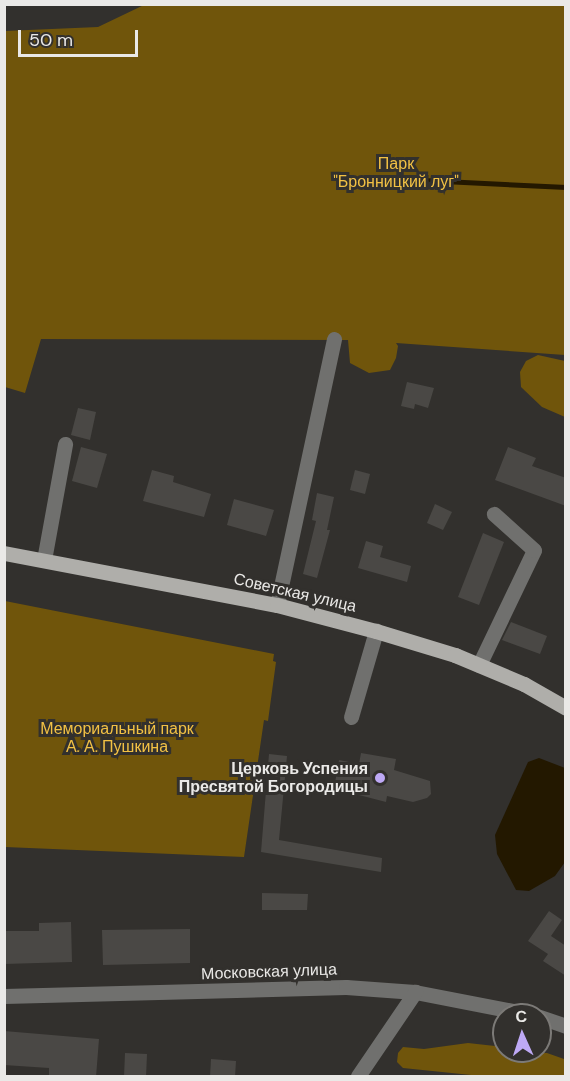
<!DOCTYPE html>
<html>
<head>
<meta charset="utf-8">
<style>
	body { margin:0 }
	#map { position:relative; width:570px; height:1081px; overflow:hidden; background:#32302d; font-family:"DM Sans",sans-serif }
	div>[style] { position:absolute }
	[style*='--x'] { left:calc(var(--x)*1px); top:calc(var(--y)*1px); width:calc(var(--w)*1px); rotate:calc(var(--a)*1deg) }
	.green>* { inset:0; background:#70550b }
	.water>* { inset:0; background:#231800 }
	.stream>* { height:4.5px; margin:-2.25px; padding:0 2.25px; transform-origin:2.25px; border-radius:2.25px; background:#231800 }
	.building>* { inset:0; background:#4a4845 }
	.minor>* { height:15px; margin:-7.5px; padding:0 7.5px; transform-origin:7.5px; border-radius:7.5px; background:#70706e }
	.major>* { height:15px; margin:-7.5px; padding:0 7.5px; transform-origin:7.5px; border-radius:7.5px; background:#afaeaa }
	.dots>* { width:16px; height:16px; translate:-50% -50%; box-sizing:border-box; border:3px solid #32302d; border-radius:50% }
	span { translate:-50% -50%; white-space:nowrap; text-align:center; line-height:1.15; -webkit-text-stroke:6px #32302d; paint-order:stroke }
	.park-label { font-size:16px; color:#f2c144 }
	.street-label { font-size:16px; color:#eae9e7 }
	.poi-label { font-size:16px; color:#eae9e7; font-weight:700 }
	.right { translate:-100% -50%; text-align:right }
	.frame { position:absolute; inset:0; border:6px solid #eae9e7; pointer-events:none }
	.north { position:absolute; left:492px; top:1003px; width:60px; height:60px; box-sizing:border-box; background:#32302d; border:2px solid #7c7a77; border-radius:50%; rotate:357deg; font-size:16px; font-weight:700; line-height:24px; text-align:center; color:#eae9e7 }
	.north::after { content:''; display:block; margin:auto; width:21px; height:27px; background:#bea9f5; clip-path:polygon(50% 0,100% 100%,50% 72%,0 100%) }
	.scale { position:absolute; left:18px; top:30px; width:120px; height:27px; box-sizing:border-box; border:3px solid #eae9e7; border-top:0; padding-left:8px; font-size:18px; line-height:21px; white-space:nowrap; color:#eae9e7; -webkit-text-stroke:4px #32302d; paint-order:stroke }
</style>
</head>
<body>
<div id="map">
	<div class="green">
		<i style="clip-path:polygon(146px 4px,565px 5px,565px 355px,396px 343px,398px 346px,396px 358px,390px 370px,369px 373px,350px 363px,348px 340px,41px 339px,25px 393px,5px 387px,5px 31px,98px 27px)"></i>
		<i style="clip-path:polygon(538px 355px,565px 361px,565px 417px,542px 407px,521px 387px,520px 372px,526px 361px)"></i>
		<i style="clip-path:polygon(5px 601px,274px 654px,273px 661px,276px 662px,268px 721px,264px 720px,244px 857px,5px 847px)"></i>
		<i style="clip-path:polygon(468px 1043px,504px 1047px,504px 1051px,547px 1053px,564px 1059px,565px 1076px,471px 1075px,403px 1068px,397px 1062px,398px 1053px,403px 1047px,424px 1049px)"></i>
	</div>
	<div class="water">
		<i style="clip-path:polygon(539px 758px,565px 768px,565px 862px,555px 876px,529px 891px,516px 890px,497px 854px,495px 835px,528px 762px)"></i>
	</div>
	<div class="stream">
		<i style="--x:423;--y:180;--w:143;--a:2.8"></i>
	</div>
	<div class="building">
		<i style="clip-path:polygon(407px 382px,434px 388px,428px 408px,415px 404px,414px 409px,401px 406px)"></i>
		<i style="clip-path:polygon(78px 408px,96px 412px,90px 440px,71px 435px)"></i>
		<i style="clip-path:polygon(81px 447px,107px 454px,97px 488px,72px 481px)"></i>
		<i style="clip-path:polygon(508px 447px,536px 458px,532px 466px,566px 478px,566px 506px,495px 480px)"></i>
		<i style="clip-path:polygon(152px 470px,174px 476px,173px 482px,211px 494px,204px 517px,143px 501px)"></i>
		<i style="clip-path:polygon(355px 470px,370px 474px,365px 494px,350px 490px)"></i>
		<i style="clip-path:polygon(317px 493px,334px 497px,327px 530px,330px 530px,317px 578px,303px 574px,316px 521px,312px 520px)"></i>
		<i style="clip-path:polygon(234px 499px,274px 510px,266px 536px,227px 525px)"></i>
		<i style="clip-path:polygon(435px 504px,452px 512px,443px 530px,427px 523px)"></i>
		<i style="clip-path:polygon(483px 533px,504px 542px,479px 605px,458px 597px)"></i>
		<i style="clip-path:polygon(366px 541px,383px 546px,380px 557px,411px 566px,407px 582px,358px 568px)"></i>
		<i style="clip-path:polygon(511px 622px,547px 636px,540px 654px,502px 640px)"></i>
		<i style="clip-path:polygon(361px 753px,396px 759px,394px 770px,430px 781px,431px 794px,427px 798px,413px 802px,387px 796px,386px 802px,355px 794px,356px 787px,335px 783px,339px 760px,359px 764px)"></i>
		<i style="clip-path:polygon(269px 754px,287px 756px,279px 840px,382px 858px,381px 872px,261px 852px)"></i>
		<i style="clip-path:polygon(262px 893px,308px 894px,307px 910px,262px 910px)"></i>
		<i style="clip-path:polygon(549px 911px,562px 920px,551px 936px,566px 946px,566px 976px,543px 961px,548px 954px,528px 941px)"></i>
		<i style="clip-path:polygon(71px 922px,72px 962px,4px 964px,4px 931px,39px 931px,39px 923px)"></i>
		<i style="clip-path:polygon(190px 929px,190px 963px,103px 965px,102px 930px)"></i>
		<i style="clip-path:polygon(4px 1031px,99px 1039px,96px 1077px,49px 1077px,49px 1068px,4px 1065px)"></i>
		<i style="clip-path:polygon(125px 1053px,147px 1054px,146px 1077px,124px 1077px)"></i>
		<i style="clip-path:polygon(211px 1059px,236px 1061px,235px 1077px,210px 1077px)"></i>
	</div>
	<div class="minor">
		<i style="--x:44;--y:560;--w:118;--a:-79.7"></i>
		<i style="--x:277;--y:605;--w:272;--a:-77.9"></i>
		<i style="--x:479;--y:665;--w:127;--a:-64.4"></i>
		<i style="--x:534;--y:550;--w:54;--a:-138"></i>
		<i style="--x:351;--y:717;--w:90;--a:-73.8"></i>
		<i style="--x:4;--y:996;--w:342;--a:-1.5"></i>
		<i style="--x:346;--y:987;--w:69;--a:4.1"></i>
		<i style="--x:415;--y:992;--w:120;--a:11"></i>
		<i style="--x:540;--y:1017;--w:28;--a:19"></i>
		<i style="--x:358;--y:1076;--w:102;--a:-55.8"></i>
	</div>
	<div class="major">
		<i style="--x:4;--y:553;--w:278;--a:10.8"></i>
		<i style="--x:277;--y:605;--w:102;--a:14.7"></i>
		<i style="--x:376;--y:631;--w:83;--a:16.9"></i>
		<i style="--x:455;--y:655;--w:75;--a:22.8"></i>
		<i style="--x:524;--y:684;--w:48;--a:29.7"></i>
	</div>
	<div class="dots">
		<i style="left:380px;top:778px;background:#bea9f5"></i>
	</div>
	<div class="park-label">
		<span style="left:396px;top:173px">Парк<br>"Бронницкий луг"</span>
		<span style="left:117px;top:738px">Мемориальный парк<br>А. А. Пушкина</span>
	</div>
	<div class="street-label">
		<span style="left:295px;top:593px;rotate:13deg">Советская улица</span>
		<span style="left:269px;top:972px;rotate:-2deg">Московская улица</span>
	</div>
	<div class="poi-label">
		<span class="right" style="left:368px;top:778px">Церковь Успения<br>Пресвятой Богородицы</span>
	</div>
	<div class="frame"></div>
	<div class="north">С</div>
	<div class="scale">50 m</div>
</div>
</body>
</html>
